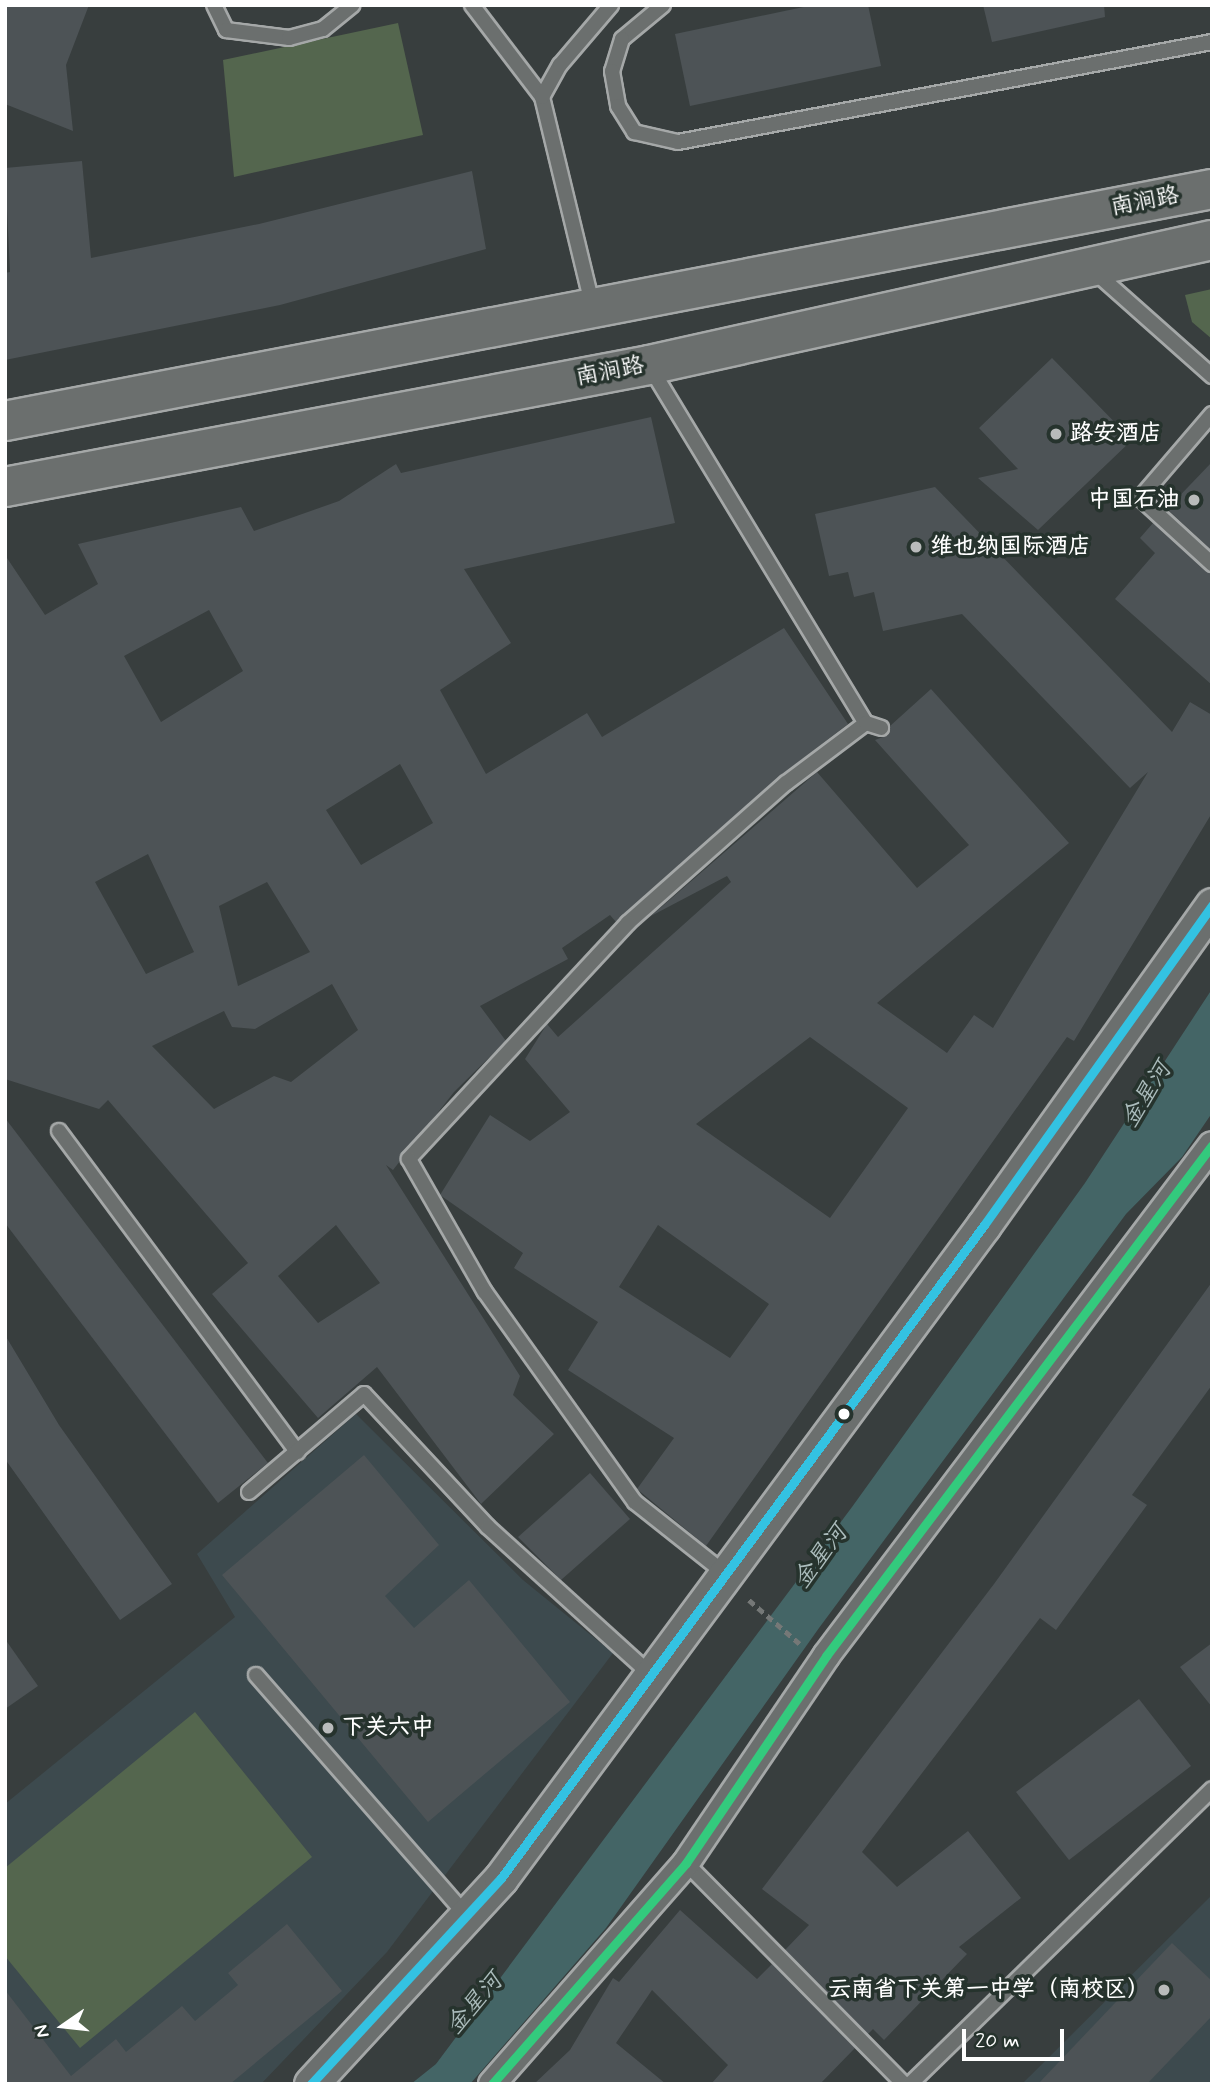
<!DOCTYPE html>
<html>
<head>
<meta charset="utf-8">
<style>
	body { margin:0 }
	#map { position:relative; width:1217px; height:2089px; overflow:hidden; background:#383e3e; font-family:Mynerve,"LXGW WenKai TC",sans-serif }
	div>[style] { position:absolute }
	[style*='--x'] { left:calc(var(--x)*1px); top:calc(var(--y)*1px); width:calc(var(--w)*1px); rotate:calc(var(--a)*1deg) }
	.built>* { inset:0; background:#3d4a4e }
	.green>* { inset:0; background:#54664e }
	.water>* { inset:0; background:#446566 }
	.building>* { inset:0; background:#4d5356 }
	.path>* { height:4.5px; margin-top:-2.25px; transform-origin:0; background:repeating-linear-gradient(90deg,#757877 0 7px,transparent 0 12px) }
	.roads { filter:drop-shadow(2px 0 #a5a8a8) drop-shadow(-2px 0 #a5a8a8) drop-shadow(0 2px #a5a8a8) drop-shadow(0 -2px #a5a8a8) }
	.service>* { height:14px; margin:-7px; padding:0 7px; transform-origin:7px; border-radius:7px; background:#6b6f6e }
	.minor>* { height:26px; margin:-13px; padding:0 13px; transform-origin:13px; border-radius:13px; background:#6b6f6e }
	.tertiary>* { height:33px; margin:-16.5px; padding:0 16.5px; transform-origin:16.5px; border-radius:16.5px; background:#6b6f6e }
	.trunk>* { height:38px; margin:-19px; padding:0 19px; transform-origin:19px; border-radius:19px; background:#6b6f6e }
	.bus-1>* { height:9px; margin:-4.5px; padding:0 4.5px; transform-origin:4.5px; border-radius:4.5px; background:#33c2e2 }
	.bus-2>* { height:9px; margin:-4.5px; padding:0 4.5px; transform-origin:4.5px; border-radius:4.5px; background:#33ca7d }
	.dots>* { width:19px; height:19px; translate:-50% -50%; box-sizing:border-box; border:4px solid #26332d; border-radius:50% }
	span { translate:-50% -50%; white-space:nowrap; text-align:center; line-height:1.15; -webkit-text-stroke:7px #26332d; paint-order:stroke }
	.street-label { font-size:23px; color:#fff }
	.poi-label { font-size:23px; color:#fff; font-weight:700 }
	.left { translate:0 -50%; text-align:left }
	.right { translate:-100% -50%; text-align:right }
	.water-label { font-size:24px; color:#abbcbc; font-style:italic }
	.frame { position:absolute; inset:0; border:7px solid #fff; pointer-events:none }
	.north { position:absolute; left:28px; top:1991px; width:70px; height:70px; -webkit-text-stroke:5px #26332d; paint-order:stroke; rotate:256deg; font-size:19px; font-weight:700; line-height:28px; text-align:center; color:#fff }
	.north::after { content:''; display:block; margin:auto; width:24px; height:32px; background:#fff; clip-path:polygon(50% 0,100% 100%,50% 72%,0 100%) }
	.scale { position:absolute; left:962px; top:2029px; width:102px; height:32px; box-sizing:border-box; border:4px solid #fff; border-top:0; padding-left:9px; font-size:21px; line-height:24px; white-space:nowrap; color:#fff; -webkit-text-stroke:5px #26332d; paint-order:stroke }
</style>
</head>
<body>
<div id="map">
	<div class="built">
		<i style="clip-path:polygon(356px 1414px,523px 1580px,613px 1653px,387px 1952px,261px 2084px,5px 2084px,5px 1804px,235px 1617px,197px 1554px)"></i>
		<i style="clip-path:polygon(1212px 1895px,1212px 2084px,1022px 2084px)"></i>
	</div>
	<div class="green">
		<i style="clip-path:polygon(398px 23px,423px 135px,234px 177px,223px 60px)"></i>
		<i style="clip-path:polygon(1212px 289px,1212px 339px,1192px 322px,1185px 295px)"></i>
		<i style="clip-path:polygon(195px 1712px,312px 1857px,80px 2048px,5px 1956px,5px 1868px)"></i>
	</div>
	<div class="water">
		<i style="clip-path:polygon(1212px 989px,1212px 1113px,1182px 1157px,1126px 1214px,819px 1628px,606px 1928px,470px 2084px,411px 2084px,436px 2064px,852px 1507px,1085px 1183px)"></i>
	</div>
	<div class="building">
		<i style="clip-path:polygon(5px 5px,89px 5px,66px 65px,73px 131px,5px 104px)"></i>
		<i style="clip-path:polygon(813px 5px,868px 5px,881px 66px,690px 106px,675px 34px)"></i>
		<i style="clip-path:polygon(983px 5px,1104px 5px,1105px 17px,992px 42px)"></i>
		<i style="clip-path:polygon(82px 161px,91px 258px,259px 224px,472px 171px,486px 249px,280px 305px,5px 360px,5px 273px,10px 272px,5px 168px)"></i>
		<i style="clip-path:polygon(1052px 358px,1132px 440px,1038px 530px,978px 478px,1018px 469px,979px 428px)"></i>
		<i style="clip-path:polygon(evenodd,651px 417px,675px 523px,464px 569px,511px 643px,440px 690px,486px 774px,587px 713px,602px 737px,784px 628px,848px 724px,780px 776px,616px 922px,610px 915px,562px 948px,568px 959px,480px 1006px,506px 1041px,454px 1092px,393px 1170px,386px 1165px,520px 1376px,513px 1395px,554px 1434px,481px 1504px,377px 1367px,318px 1418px,212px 1294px,248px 1263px,108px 1100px,99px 1109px,5px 1079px,5px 555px,45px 615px,98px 584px,78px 544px,241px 507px,254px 531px,339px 501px,396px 464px,401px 473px,651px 417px,209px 610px,243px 671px,161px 722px,124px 656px,209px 610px,651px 417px,400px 764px,433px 823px,361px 865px,326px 810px,400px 764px,651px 417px,148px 854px,194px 952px,146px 974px,95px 882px,148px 854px,651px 417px,267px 882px,310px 952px,238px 986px,219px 906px,267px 882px,651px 417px,332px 984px,358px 1030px,291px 1082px,274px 1076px,214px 1109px,152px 1046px,224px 1011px,232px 1027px,255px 1029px,332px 984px,651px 417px,336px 1225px,380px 1283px,318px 1323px,278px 1276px,336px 1225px)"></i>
		<i style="clip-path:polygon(1212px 462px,1212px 551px,1167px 509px)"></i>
		<i style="clip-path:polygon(evenodd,935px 487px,1172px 732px,1190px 702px,1212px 715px,1212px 813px,1074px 1041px,1067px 1037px,706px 1546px,637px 1489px,674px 1438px,568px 1370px,598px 1322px,514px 1268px,523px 1253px,440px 1195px,490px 1115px,530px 1141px,570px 1112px,525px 1059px,547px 1024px,558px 1037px,731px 882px,727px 876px,651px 916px,817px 772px,917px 888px,969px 845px,875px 740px,888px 735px,890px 726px,931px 689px,1069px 843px,877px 1003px,947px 1053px,974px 1015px,993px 1028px,1148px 772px,1130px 788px,962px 614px,883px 631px,874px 592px,854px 597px,848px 572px,829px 576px,815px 514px,935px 487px,810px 1037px,908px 1108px,830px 1218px,696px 1124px,810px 1037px,935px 487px,658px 1225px,769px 1304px,730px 1358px,619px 1287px,658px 1225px)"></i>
		<i style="clip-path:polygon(1153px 523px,1212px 573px,1212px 685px,1115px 599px,1155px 553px,1140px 538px)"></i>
		<i style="clip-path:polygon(5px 1118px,268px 1463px,218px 1503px,5px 1223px)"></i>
		<i style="clip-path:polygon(1212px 1282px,1212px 1385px,1132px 1495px,1147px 1505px,1056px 1630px,1040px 1618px,862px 1852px,897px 1887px,968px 1831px,1021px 1898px,959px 1947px,967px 1954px,884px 2040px,873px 2029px,868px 2034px,785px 1950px,809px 1925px,762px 1889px,994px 1584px)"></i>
		<i style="clip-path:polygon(5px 1335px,59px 1425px,172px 1584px,120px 1620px,5px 1459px)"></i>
		<i style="clip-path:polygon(364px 1455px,439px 1545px,385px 1596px,414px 1628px,469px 1580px,570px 1702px,428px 1822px,222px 1575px)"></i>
		<i style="clip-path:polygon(590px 1473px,630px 1519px,561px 1580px,518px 1537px)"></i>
		<i style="clip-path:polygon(5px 1639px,38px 1686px,5px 1709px)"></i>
		<i style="clip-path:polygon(1212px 1643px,1212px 1707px,1180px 1667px)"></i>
		<i style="clip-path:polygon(1139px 1699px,1191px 1766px,1069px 1860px,1016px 1792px)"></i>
		<i style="clip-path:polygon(680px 1910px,757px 1979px,772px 1964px,855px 2048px,820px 2084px,711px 2084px,728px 2065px,652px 1990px,616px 2043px,666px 2084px,534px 2084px,570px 2050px,613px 1978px,619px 1982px)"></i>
		<i style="clip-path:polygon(287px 1924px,342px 1991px,230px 2084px,5px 2084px,5px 1990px,71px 2076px,116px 2039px,126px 2052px,182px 2006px,195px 2021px,238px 1985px,228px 1973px)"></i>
		<i style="clip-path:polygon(1172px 1943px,1212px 1981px,1212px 2016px,1147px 2084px,1038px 2084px)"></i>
	</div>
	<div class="path">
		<i style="--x:749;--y:1600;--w:67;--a:40.8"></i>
	</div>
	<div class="roads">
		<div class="service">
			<i style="--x:214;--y:5;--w:28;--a:64"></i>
			<i style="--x:226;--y:30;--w:64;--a:7.2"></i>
			<i style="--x:289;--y:38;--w:35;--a:-15"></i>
			<i style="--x:323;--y:29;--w:38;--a:-39"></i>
			<i style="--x:472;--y:5;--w:116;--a:52.7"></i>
			<i style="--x:542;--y:97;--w:217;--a:76.4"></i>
			<i style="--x:663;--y:5;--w:53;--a:140.3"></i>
			<i style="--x:622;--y:39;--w:34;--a:107"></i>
			<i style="--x:612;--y:71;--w:36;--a:80"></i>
			<i style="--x:618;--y:106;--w:31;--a:58"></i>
			<i style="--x:634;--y:132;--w:45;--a:12.8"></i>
			<i style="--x:678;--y:142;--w:543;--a:-10.61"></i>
			<i style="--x:542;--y:97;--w:37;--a:-61"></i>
			<i style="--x:560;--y:65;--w:79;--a:-49.6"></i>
			<i style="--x:1095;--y:272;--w:157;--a:41.6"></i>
			<i style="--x:650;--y:367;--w:416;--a:58.8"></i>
			<i style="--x:866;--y:723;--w:100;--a:143.1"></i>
			<i style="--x:786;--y:783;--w:211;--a:138.5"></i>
			<i style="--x:628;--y:923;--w:322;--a:132.9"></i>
			<i style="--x:409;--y:1159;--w:153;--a:60.3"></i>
			<i style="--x:485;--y:1292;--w:258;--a:54.5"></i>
			<i style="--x:635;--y:1502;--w:116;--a:38.4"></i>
			<i style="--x:1212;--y:414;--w:111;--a:130.6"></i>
			<i style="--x:1140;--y:498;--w:98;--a:42.5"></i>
			<i style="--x:866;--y:723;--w:16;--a:18"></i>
			<i style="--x:59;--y:1131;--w:400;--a:53.4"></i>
			<i style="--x:249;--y:1492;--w:151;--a:-40.4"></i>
			<i style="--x:364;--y:1394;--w:182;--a:47"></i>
			<i style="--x:488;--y:1527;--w:220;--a:42.2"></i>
			<i style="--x:256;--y:1675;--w:319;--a:48.8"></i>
			<i style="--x:686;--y:1863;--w:310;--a:45.4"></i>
			<i style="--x:910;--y:2084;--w:422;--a:-44.3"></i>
		</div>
		<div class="minor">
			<i style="--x:492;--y:2084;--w:294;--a:-48.7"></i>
			<i style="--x:686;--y:1863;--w:250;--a:-55.9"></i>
			<i style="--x:826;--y:1656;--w:640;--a:-52.93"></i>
		</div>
		<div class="tertiary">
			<i style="--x:311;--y:2084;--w:280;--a:-47.3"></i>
			<i style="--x:501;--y:1878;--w:812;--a:-53.51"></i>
			<i style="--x:984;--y:1225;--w:393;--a:-54.5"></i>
		</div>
		<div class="trunk">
			<i style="--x:5;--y:421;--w:1229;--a:-10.88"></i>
			<i style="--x:5;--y:487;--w:655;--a:-10.73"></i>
			<i style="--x:649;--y:365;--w:577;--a:-12.52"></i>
		</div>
	</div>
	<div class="bus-1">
		<i style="--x:311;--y:2084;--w:280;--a:-47.3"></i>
		<i style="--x:501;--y:1878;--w:812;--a:-53.51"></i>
		<i style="--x:984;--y:1225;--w:393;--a:-54.5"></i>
	</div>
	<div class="bus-2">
		<i style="--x:492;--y:2084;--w:294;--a:-48.7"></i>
		<i style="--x:686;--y:1863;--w:250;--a:-55.9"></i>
		<i style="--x:826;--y:1656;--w:640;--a:-52.93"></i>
	</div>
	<div class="dots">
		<i style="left:1056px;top:434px;background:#b9bbbb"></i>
		<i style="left:1194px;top:500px;background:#b9bbbb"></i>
		<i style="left:916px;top:547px;background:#b9bbbb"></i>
		<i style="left:844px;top:1414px;background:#fff"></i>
		<i style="left:328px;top:1728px;background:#b9bbbb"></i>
		<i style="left:1164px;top:1990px;background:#b9bbbb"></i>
	</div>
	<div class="street-label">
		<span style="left:1145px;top:202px;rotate:-11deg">南涧路</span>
		<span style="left:610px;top:372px;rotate:-11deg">南涧路</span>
	</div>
	<div class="poi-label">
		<span class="left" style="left:1070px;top:434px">路安酒店</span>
		<span class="right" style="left:1180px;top:500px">中国石油</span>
		<span class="left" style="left:930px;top:547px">维也纳国际酒店</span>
		<span class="left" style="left:342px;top:1728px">下关六中</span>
		<span class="right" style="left:1150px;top:1990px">云南省下关第一中学（南校区）</span>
	</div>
	<div class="water-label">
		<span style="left:1147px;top:1095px;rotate:-58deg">金星河</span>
		<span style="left:821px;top:1557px;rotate:-53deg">金星河</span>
		<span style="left:475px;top:2004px;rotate:-49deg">金星河</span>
	</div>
	<div class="frame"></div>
	<div class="north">N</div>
	<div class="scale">20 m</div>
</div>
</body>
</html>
